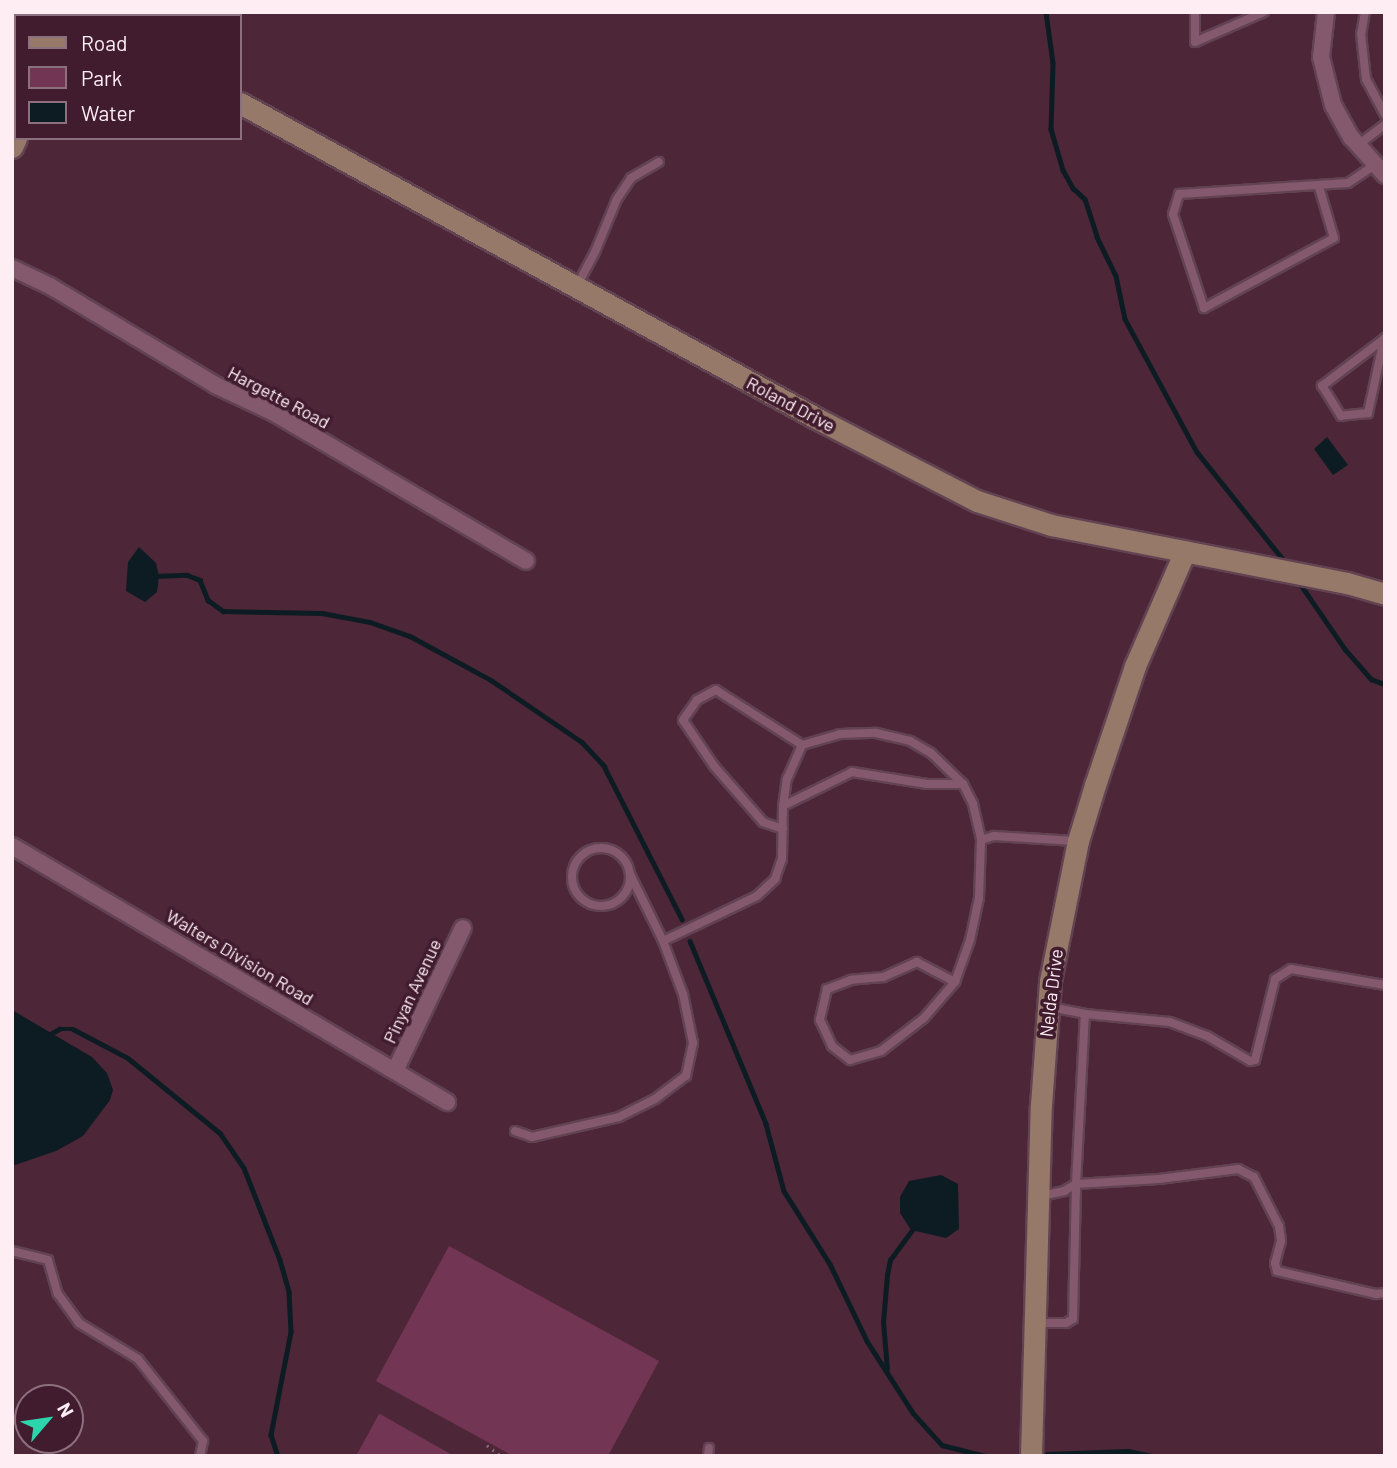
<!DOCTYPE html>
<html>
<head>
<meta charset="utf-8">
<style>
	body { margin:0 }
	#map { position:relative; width:1397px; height:1468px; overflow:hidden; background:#4d2638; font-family:Barlow,sans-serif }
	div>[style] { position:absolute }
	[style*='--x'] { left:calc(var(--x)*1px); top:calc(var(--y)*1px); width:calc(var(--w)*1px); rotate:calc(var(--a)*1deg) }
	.green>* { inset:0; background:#723654 }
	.water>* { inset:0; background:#0d1c23 }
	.stream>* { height:4.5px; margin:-2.25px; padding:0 2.25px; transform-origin:2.25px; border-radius:2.25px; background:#0d1c23 }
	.path>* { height:2.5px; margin-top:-1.25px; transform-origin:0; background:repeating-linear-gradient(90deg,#866675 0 2px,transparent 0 7px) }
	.roads { filter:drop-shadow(2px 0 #624352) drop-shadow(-2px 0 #624352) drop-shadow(0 2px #624352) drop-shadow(0 -2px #624352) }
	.lane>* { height:8px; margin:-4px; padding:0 4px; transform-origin:4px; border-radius:4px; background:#85596d }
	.lane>.ring { margin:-4px; padding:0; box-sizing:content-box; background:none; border:8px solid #85596d; border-radius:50% }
	.street>* { height:16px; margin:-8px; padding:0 8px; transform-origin:8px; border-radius:8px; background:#85596d }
	.secondary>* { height:21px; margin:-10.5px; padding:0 10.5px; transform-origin:10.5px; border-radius:10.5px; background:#967969 }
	span { translate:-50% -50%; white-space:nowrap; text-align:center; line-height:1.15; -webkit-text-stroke:7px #411c2e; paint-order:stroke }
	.street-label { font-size:18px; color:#feeef4 }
	.frame { position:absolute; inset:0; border:14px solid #feeef4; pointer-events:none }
	.legend { position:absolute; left:14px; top:14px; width:228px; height:126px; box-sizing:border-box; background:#411c2e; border:2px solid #8d707d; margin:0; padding:9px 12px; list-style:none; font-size:21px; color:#feeef4 }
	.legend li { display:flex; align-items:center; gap:14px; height:35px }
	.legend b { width:35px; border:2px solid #8d707d }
	.north { position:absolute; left:14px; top:1384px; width:70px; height:70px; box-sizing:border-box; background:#411c2e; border:2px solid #8d707d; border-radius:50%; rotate:61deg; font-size:19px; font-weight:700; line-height:28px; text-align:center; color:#feeef4 }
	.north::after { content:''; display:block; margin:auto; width:24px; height:32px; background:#2cd5ab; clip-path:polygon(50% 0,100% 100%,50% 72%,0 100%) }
</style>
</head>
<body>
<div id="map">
	<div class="green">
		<i style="clip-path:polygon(449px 1246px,659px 1361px,608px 1456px,513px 1456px,376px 1381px)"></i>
		<i style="clip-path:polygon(379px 1414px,380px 1414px,454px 1456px,356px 1456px)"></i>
	</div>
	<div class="water">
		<i style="clip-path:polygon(1327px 437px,1348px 465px,1333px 475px,1314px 449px)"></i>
		<i style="clip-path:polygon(139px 547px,156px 563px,159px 576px,157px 592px,145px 602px,126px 591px,128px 562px)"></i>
		<i style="clip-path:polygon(12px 1010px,92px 1057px,107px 1073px,113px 1090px,110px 1100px,83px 1136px,56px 1151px,12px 1166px)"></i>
		<i style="clip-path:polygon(941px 1175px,958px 1184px,959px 1229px,946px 1238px,911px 1230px,900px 1213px,900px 1197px,909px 1181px)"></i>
	</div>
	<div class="stream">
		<i style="--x:1046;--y:12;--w:51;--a:82.2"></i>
		<i style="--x:1053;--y:63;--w:66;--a:91.7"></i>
		<i style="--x:1051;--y:129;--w:43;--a:73.7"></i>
		<i style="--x:1063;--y:170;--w:21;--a:61"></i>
		<i style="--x:1073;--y:188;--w:16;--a:43"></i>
		<i style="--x:1085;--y:199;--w:40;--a:72"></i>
		<i style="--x:1097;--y:237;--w:43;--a:64"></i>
		<i style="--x:1116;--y:276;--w:44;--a:78.2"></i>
		<i style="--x:1125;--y:319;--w:151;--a:61.6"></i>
		<i style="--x:1197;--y:452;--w:136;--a:51.3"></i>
		<i style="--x:154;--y:576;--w:33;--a:-2"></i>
		<i style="--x:187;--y:575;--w:14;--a:21"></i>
		<i style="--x:200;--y:580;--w:22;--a:68"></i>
		<i style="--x:208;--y:600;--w:19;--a:36"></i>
		<i style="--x:223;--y:611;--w:99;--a:1.2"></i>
		<i style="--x:322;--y:613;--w:49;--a:10.6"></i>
		<i style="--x:370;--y:622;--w:42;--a:19.3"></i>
		<i style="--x:410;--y:636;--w:92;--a:28.5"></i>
		<i style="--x:491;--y:680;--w:110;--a:34.3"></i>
		<i style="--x:582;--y:742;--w:33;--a:47"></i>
		<i style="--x:604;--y:766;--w:172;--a:63"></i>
		<i style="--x:1301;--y:585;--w:78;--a:55.5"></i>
		<i style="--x:1345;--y:649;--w:40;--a:49"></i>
		<i style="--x:1371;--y:679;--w:15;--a:20"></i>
		<i style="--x:690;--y:941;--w:198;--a:67.4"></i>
		<i style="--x:766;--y:1124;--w:69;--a:75"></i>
		<i style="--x:784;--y:1191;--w:86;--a:57.8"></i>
		<i style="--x:830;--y:1264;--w:85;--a:64.3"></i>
		<i style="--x:867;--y:1341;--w:85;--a:57.4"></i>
		<i style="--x:913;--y:1413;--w:43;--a:47.8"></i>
		<i style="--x:942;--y:1445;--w:44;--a:14.3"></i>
		<i style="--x:49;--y:1035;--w:12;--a:-31"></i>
		<i style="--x:59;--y:1029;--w:14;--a:0"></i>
		<i style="--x:73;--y:1029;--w:62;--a:27.8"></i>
		<i style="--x:128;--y:1058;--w:119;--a:39.2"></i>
		<i style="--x:220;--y:1133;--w:42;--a:55.6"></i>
		<i style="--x:244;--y:1168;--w:99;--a:68.6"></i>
		<i style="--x:280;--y:1260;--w:33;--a:74"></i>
		<i style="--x:289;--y:1292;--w:40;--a:87.1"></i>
		<i style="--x:291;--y:1332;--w:105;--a:101"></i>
		<i style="--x:271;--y:1435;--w:22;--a:72"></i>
		<i style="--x:887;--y:1369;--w:47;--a:-94.9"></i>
		<i style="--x:883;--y:1322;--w:47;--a:-85.1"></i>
		<i style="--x:887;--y:1275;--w:15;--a:-79"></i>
		<i style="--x:890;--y:1260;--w:42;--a:-53.7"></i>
		<i style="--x:1047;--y:1454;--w:81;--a:-2.1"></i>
		<i style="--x:1128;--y:1451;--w:25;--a:12"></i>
	</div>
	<div class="path">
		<i style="--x:487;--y:1445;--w:18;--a:38"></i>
	</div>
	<div class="roads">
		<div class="lane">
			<i style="--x:1195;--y:12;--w:30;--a:90"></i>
			<i style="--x:1195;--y:42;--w:75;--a:-23.5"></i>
			<i style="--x:1365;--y:12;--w:22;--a:100"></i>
			<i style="--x:1361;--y:34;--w:45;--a:83.7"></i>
			<i style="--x:1366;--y:79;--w:40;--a:62"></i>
			<i style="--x:12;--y:53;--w:1;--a:90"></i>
			<i style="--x:12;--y:68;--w:4;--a:14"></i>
			<i style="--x:1358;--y:145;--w:34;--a:-37"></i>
			<i style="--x:1319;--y:187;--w:53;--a:73.6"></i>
			<i style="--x:1334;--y:238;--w:148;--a:151.7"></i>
			<i style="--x:1204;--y:308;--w:99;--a:-108.3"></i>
			<i style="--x:1173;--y:214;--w:21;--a:-73"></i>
			<i style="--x:1179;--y:194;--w:169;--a:-3.7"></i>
			<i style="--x:1348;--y:183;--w:32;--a:-34"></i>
			<i style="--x:578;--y:284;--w:36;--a:-62"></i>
			<i style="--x:595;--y:252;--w:57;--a:-67.5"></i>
			<i style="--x:617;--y:199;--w:25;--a:-56"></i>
			<i style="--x:631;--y:178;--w:32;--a:-30"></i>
			<i style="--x:1384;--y:339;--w:76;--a:102.2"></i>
			<i style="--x:1368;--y:413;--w:27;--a:174"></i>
			<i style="--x:1341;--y:416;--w:36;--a:-122"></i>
			<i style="--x:1322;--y:386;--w:78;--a:-37.2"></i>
			<i style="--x:1384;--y:339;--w:1;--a:-45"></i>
			<i style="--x:783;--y:806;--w:27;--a:-82"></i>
			<i style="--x:787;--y:779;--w:37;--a:-66"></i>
			<i style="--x:783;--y:829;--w:21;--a:-161"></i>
			<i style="--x:763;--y:822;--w:74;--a:-131.2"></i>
			<i style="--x:714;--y:766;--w:55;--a:-124"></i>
			<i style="--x:683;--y:720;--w:24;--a:-55"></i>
			<i style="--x:697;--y:700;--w:21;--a:-28"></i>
			<i style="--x:716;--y:690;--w:102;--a:32.6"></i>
			<i style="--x:802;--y:745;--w:40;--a:-16"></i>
			<i style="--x:840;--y:734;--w:36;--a:-2"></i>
			<i style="--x:876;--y:733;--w:35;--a:13"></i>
			<i style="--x:910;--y:741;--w:24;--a:30"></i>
			<i style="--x:931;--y:753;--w:45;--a:44.1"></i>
			<i class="ring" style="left:572px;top:848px;width:50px;height:50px"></i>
			<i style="--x:630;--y:874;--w:75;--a:63.8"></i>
			<i style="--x:955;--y:982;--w:43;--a:-152.2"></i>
			<i style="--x:917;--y:962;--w:37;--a:156"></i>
			<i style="--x:883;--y:977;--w:32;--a:175"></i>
			<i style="--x:851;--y:980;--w:26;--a:159"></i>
			<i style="--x:827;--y:989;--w:32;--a:103"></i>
			<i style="--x:820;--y:1020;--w:29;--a:65"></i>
			<i style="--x:832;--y:1046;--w:23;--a:38"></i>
			<i style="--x:850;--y:1060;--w:32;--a:-16"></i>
			<i style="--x:881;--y:1051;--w:54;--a:-37.5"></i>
			<i style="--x:924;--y:1018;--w:48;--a:-49.3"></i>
			<i style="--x:955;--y:982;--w:45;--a:-70.3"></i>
			<i style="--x:970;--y:940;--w:43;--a:-77.9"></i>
			<i style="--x:979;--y:898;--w:58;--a:-88"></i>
			<i style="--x:981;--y:840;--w:14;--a:-17"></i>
			<i style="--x:994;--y:836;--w:81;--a:3.5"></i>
			<i style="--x:1050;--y:1007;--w:36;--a:11"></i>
			<i style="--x:1085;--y:1014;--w:85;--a:5.4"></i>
			<i style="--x:1170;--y:1022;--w:40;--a:21"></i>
			<i style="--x:1207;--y:1036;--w:50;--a:30.2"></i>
			<i style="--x:1250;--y:1061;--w:5;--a:-11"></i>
			<i style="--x:1255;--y:1060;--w:83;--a:-76.1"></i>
			<i style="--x:1275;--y:979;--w:19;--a:-32"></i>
			<i style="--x:1291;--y:969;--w:95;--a:9.7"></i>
			<i style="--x:515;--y:1131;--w:18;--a:19"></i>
			<i style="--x:532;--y:1137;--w:89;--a:-12.9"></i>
			<i style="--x:619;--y:1117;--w:40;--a:-26.6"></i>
			<i style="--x:655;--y:1099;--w:39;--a:-37"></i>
			<i style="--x:686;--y:1076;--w:34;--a:-78"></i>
			<i style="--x:693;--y:1043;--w:50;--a:-101.5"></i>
			<i style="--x:683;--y:994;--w:57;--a:-110.7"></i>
			<i style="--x:663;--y:941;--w:104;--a:-25.6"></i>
			<i style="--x:757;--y:896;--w:25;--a:-43"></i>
			<i style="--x:775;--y:879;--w:21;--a:-71"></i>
			<i style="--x:782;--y:859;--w:53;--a:-88.9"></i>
			<i style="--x:783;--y:806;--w:77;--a:-26.2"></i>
			<i style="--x:852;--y:772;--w:76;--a:9.1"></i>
			<i style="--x:927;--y:784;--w:36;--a:0"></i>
			<i style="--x:963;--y:784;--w:22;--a:63"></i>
			<i style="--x:973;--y:804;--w:37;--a:77"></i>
			<i style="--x:1041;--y:1196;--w:24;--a:-12"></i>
			<i style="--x:1064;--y:1191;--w:14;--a:-30"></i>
			<i style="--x:1076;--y:1184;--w:170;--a:-87"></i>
			<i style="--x:12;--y:1251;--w:37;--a:14"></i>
			<i style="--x:48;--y:1260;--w:35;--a:74"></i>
			<i style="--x:58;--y:1294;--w:36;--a:54"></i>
			<i style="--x:79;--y:1323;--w:69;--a:31.4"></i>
			<i style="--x:138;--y:1359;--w:105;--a:51.6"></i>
			<i style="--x:203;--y:1441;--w:15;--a:101"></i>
			<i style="--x:1036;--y:1323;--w:30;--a:0"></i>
			<i style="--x:1066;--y:1323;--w:8;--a:-30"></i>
			<i style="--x:1073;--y:1319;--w:135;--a:-88.7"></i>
			<i style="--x:1076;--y:1184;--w:83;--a:-3.4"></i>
			<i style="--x:1159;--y:1179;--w:80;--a:-7.2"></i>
			<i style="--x:1238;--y:1169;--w:18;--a:27"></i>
			<i style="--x:1254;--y:1177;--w:55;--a:63"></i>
			<i style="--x:1279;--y:1226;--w:15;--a:82"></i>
			<i style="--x:1281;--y:1241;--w:23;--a:105"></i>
			<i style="--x:1275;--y:1263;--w:8;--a:76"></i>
			<i style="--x:1277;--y:1271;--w:102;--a:13.1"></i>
			<i style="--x:1376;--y:1294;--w:9;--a:-6"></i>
			<i style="--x:708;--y:1456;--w:8;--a:-83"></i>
		</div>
		<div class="street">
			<i style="--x:1326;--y:12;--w:45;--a:96.3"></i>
			<i style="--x:1321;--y:57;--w:49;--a:76"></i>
			<i style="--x:1333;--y:105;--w:37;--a:61"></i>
			<i style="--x:1351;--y:137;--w:51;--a:48.2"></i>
			<i style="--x:12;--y:268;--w:42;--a:25.3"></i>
			<i style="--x:50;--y:286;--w:195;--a:30.9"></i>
			<i style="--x:217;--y:386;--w:63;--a:25.3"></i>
			<i style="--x:274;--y:413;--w:292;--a:30.4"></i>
			<i style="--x:12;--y:846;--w:505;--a:30.48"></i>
			<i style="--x:395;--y:1071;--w:158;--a:-64.6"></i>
		</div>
		<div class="secondary">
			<i style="--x:72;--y:12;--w:7;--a:34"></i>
			<i style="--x:240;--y:103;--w:657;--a:28.67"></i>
			<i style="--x:816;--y:418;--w:181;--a:27.3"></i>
			<i style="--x:977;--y:501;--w:78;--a:18"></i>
			<i style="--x:1051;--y:525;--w:302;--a:11.1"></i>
			<i style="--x:1347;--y:583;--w:40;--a:16"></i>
			<i style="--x:12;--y:147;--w:10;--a:-66"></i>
			<i style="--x:1031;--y:1456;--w:351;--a:-88.4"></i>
			<i style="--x:1041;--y:1105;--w:124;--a:-85.8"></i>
			<i style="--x:1050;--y:981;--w:143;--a:-78.7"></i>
			<i style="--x:1078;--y:841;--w:59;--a:-73.1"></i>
			<i style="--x:1095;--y:785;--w:126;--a:-71.4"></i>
			<i style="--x:1135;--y:666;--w:125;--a:-66.5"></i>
		</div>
	</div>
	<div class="street-label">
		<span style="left:279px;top:397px;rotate:28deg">Hargette Road</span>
		<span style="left:791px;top:404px;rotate:28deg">Roland Drive</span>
		<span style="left:240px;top:957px;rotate:31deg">Walters Division Road</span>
		<span style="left:412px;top:991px;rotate:-65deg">Pinyan Avenue</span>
		<span style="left:1051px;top:993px;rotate:-83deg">Nelda Drive</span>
	</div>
	<div class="frame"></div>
	<ul class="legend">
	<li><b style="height:9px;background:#967969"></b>Road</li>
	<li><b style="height:19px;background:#723654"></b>Park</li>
	<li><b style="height:19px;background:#0d1c23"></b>Water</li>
	</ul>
	<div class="north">N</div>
</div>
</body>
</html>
